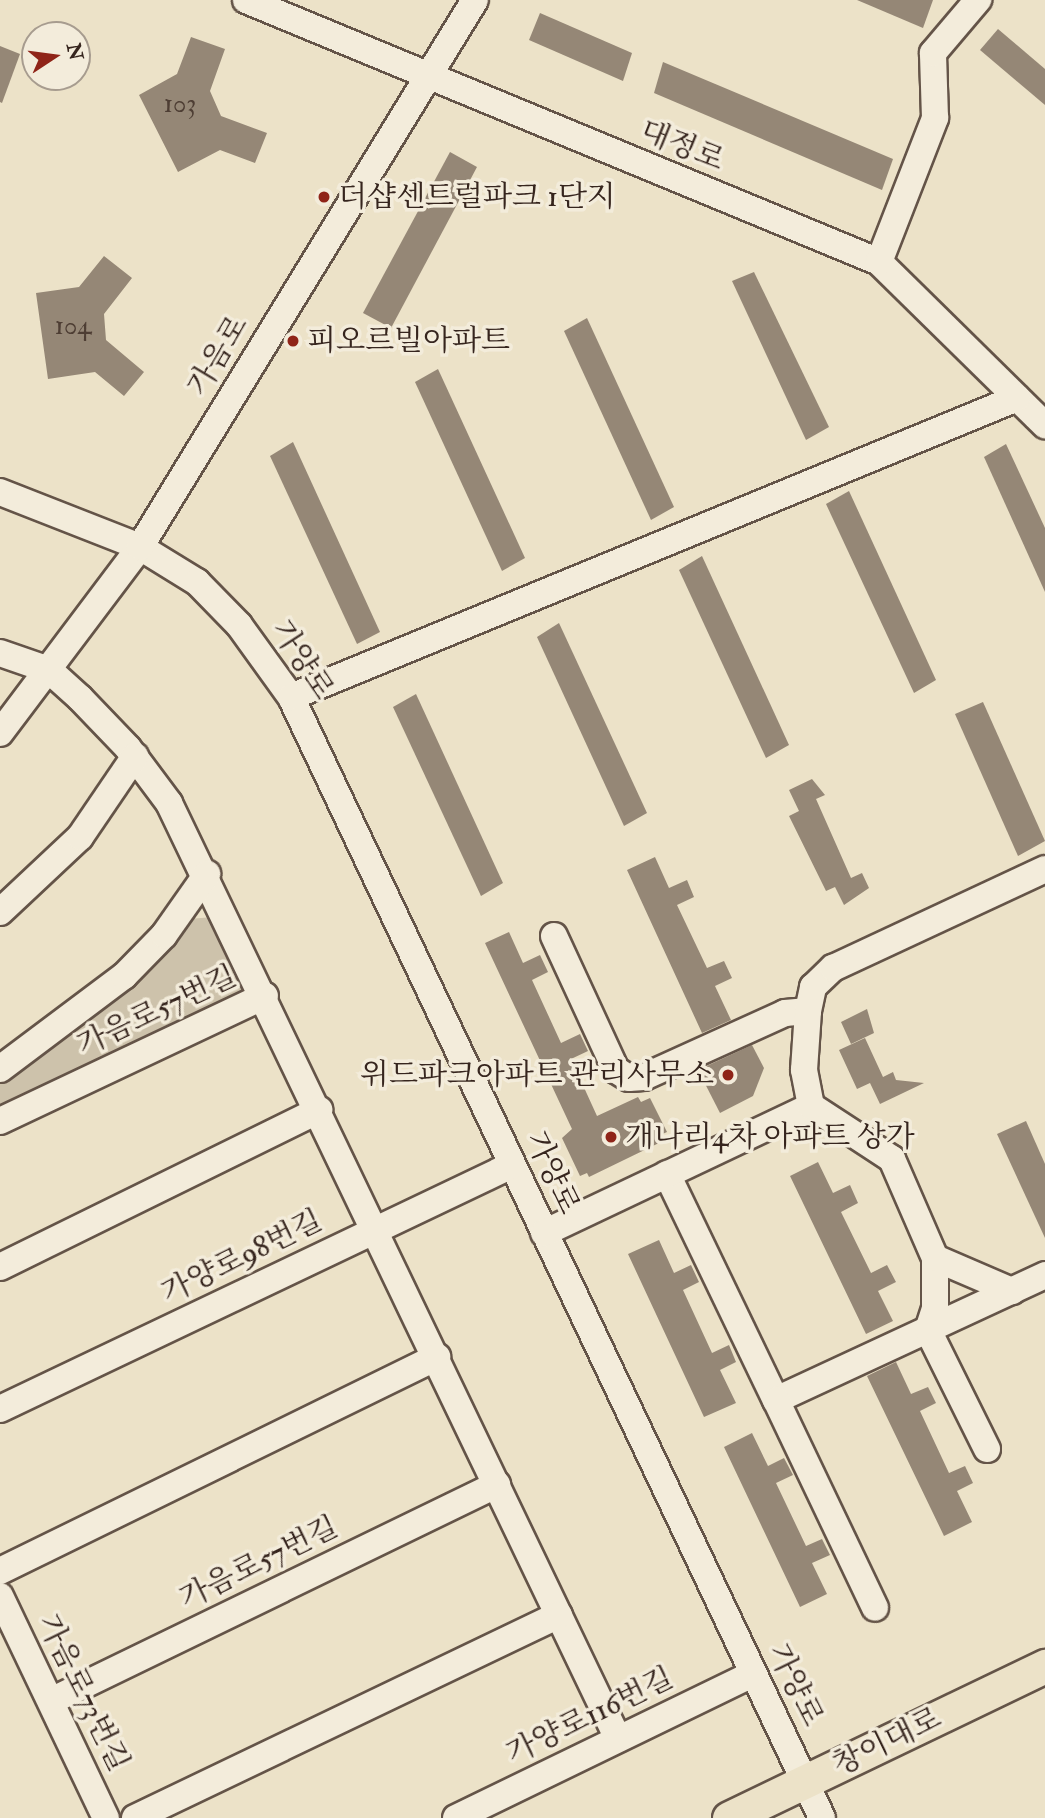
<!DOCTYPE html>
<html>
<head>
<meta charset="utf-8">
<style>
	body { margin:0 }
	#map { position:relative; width:1045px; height:1818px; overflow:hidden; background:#ece2c8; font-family:"IM FELL Double Pica","Noto Serif KR",serif }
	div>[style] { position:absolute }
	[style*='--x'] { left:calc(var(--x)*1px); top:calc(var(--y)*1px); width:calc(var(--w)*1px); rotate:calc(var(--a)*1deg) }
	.green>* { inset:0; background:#cdc2ab }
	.building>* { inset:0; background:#958776 }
	.roads { filter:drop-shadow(2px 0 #645448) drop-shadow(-2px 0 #645448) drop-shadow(0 2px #645448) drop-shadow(0 -2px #645448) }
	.minor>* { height:26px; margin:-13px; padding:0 13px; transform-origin:13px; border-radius:13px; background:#f3ecdb }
	.major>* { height:33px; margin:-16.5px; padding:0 16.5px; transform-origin:16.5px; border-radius:16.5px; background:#ece2c8 }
	.dots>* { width:19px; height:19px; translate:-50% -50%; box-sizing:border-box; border:4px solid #f3ecdb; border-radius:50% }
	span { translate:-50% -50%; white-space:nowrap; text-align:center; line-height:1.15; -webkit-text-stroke:7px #f3ecdb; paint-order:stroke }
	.number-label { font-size:26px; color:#4e3e34 }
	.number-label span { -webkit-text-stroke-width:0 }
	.street-label { font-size:30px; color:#36251e }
	.poi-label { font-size:30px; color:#36251e }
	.left { translate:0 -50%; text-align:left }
	.right { translate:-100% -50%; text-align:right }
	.north { position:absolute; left:21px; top:21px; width:70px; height:70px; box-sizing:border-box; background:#f3ecdb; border:2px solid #a79c8f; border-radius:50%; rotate:77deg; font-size:19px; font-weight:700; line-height:28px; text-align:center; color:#36251e }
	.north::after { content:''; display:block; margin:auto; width:24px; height:32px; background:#8f2418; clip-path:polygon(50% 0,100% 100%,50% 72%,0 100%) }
</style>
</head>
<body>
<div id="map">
	<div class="green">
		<i style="clip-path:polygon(227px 916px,265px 996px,0 1121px,0 1069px,175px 920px)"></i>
	</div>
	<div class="building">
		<i style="clip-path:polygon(857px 0,933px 0,923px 28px)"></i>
		<i style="clip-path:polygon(540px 13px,632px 53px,623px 81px,529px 40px)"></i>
		<i style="clip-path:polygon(998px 29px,1045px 69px,1045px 105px,980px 50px)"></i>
		<i style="clip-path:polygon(191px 37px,225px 49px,210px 91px,221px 116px,267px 133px,255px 163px,220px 150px,178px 172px,139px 95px,177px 74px)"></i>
		<i style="clip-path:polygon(0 46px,20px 54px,2px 103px,0 102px)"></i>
		<i style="clip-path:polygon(663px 62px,893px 159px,882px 190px,654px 93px)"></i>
		<i style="clip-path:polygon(450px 152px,477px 167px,391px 328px,363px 313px)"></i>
		<i style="clip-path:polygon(104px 256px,132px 278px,104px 314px,106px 340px,144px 372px,124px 396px,95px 372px,48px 379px,36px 293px,79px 287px)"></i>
		<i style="clip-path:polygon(754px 272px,829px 427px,806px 440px,732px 281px)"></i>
		<i style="clip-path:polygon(587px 318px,674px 507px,651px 520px,564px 331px)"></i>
		<i style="clip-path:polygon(438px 369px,525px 558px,502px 571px,415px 382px)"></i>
		<i style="clip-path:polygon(293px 442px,380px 632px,357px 644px,270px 456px)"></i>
		<i style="clip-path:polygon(1006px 444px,1045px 528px,1045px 592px,984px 457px)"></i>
		<i style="clip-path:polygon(849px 491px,936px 680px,914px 693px,826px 504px)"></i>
		<i style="clip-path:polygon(702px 556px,789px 745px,766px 758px,679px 570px)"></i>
		<i style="clip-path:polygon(559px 623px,647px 813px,624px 826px,537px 637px)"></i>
		<i style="clip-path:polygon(416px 694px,503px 883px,481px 896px,393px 707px)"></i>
		<i style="clip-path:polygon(983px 702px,1045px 841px,1018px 856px,955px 714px)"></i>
		<i style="clip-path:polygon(812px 779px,825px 795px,816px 799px,851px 878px,862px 873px,869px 888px,844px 905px,835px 887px,826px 891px,789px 816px,799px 811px,789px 790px)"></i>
		<i style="clip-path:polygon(655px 857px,669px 888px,687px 880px,694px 897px,677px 905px,707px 968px,724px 961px,732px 978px,715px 986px,731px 1020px,702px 1033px,627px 870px)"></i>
		<i style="clip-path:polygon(509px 932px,523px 963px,540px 955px,548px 972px,532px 980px,561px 1043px,580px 1034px,588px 1051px,571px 1059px,597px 1116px,638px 1097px,641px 1102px,650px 1098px,667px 1132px,658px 1136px,661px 1142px,589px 1177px,587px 1173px,580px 1176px,562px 1138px,572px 1129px,485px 943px)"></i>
		<i style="clip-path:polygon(867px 1009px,874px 1033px,851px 1044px,841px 1022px)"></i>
		<i style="clip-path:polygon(865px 1038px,883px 1077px,893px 1072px,896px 1080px,924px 1083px,880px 1104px,870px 1083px,857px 1089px,839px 1050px)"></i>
		<i style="clip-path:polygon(752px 1045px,764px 1068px,753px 1096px,720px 1113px,698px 1070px)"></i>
		<i style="clip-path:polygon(1026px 1121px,1045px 1164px,1045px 1238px,997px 1134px)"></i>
		<i style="clip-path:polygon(818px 1162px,833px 1193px,850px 1185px,858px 1203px,841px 1212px,871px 1273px,887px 1265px,896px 1282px,878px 1291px,893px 1321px,866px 1334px,790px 1176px)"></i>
		<i style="clip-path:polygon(659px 1240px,674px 1273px,691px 1265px,699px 1282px,683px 1290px,712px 1353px,729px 1345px,736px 1362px,720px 1370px,736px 1403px,704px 1417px,628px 1254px)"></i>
		<i style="clip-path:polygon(896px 1362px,911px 1394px,928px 1387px,936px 1403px,920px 1411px,949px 1473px,965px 1466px,973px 1483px,957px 1491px,972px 1522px,944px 1536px,867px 1376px)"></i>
		<i style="clip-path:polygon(752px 1433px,768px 1466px,784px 1458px,793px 1475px,776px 1483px,806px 1546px,822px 1539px,830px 1555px,812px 1563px,827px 1594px,800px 1607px,724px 1447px)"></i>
	</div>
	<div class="roads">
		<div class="minor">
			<i style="--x:246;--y:0;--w:685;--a:22.48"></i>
			<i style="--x:879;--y:262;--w:233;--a:44.5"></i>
			<i style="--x:879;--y:262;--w:155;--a:-68.7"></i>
			<i style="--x:935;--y:118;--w:65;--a:-91.8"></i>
			<i style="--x:933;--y:53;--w:70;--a:-49.7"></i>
			<i style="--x:0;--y:492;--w:150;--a:21.4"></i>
			<i style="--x:140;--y:547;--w:67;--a:31.6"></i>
			<i style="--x:197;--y:582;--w:60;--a:45.7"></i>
			<i style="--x:239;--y:625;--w:89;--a:54.2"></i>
			<i style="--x:291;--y:697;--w:1240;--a:64.65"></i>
			<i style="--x:0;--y:653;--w:52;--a:19.1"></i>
			<i style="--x:49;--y:670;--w:42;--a:42.1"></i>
			<i style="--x:80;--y:698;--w:69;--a:46.2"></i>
			<i style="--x:128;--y:748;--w:69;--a:53.3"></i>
			<i style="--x:169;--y:803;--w:1038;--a:64.37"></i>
			<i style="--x:291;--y:697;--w:785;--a:-22.38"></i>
			<i style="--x:0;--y:733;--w:233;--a:-53"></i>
			<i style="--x:140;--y:547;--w:641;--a:-58.52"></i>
			<i style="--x:0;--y:912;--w:110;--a:-43.2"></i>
			<i style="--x:80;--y:837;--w:98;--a:-55.8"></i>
			<i style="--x:554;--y:936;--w:148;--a:65.2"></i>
			<i style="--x:616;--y:1070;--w:15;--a:32"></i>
			<i style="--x:629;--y:1078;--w:15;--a:-4"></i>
			<i style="--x:644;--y:1077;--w:155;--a:-24.4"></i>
			<i style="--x:785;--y:1013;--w:23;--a:-5"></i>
			<i style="--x:0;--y:1069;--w:155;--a:-36.9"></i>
			<i style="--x:124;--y:976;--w:57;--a:-45.7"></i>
			<i style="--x:164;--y:935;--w:75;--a:-54.8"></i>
			<i style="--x:0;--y:1121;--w:293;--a:-25.3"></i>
			<i style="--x:667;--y:1174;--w:251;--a:64.3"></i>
			<i style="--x:776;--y:1400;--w:297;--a:-24.9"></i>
			<i style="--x:544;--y:1233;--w:296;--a:-25.4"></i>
			<i style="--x:935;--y:1258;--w:84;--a:23.2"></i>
			<i style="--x:0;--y:1267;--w:356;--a:-26.2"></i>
			<i style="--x:776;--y:1400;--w:230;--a:64.5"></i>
			<i style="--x:0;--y:1409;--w:567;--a:-25.48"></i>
			<i style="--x:987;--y:1449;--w:133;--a:-116.4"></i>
			<i style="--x:928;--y:1330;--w:23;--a:-72"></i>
			<i style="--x:935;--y:1308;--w:50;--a:-90"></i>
			<i style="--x:935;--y:1258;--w:108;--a:-113.5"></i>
			<i style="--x:892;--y:1159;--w:97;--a:-146.8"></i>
			<i style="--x:811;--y:1106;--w:37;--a:-101"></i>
			<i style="--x:804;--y:1070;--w:59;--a:-86.1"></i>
			<i style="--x:808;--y:1011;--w:25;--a:-78"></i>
			<i style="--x:813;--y:987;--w:28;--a:-44"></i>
			<i style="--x:833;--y:968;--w:234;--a:-25"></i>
			<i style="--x:0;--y:1571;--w:487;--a:-26.1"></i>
			<i style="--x:0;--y:1596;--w:246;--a:64.5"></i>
			<i style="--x:51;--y:1701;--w:496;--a:-25.9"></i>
			<i style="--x:135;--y:1818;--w:470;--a:-25.6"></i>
			<i style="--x:456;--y:1818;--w:330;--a:-25.9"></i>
		</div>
		<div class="major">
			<i style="--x:729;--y:1818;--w:351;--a:-25.7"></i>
		</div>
	</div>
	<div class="dots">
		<i style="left:324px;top:197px;background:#8f2418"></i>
		<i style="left:293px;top:341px;background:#8f2418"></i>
		<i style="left:728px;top:1075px;background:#8f2418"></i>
		<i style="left:611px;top:1137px;background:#8f2418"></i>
	</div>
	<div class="number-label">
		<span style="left:180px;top:105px">103</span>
		<span style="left:73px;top:327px">104</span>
	</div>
	<div class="street-label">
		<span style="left:682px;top:146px;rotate:22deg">대정로</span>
		<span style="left:218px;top:356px;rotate:-59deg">가음로</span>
		<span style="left:302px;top:660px;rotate:57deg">가양로</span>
		<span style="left:157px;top:1011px;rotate:-25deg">가음로57번길</span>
		<span style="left:552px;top:1173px;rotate:65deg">가양로</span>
		<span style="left:242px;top:1257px;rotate:-26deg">가양로98번길</span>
		<span style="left:259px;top:1563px;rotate:-26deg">가음로57번길</span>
		<span style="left:795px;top:1685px;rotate:64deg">가양로</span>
		<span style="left:83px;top:1693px;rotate:64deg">가음로73번길</span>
		<span style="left:590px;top:1716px;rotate:-26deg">가양로116번길</span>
		<span style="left:887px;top:1742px;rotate:-26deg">창이대로</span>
	</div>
	<div class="poi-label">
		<span class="left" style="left:338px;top:197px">더샵센트럴파크 1단지</span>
		<span class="left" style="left:307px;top:341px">피오르빌아파트</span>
		<span class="right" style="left:714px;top:1075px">위드파크아파트 관리사무소</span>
		<span class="left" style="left:625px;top:1137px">개나리4차 아파트 상가</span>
	</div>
	<div class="north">N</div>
</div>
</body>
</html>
